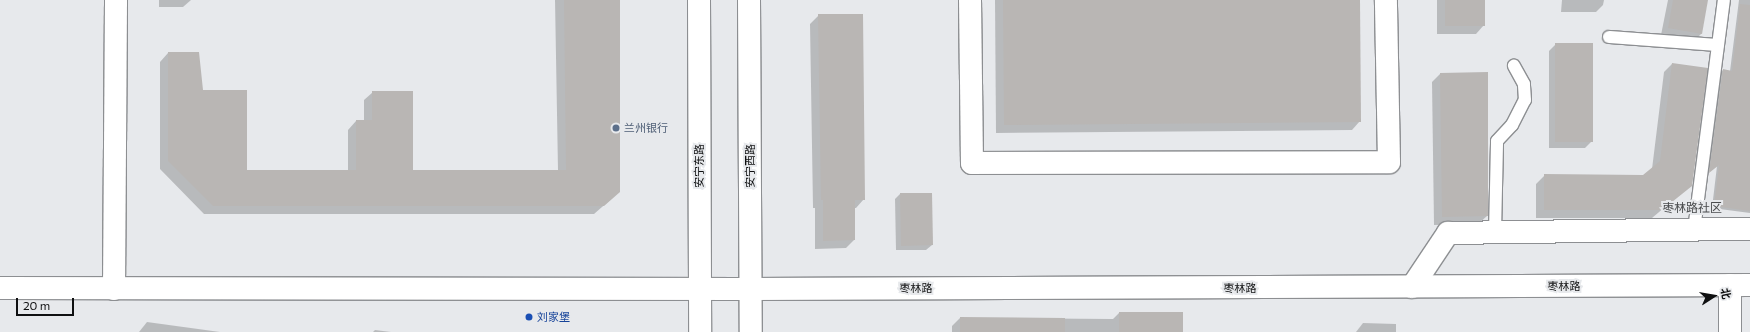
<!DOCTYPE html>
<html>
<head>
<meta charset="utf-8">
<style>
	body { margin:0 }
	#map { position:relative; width:1750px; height:332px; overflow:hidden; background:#e7e9ec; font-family:Commissioner,"Noto Sans SC",sans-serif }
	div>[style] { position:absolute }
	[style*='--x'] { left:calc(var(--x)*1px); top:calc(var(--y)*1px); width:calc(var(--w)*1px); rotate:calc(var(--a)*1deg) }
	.shadow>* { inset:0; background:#0003 }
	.building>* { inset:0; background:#b9b6b4 }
	.roads { filter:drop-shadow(1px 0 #8d8f92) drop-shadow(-1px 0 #8d8f92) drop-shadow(0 1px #8d8f92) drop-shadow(0 -1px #8d8f92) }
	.lane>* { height:12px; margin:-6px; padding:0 6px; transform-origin:6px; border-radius:6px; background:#fff }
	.street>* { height:22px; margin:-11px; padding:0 11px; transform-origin:11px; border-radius:11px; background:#fff }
	.secondary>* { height:22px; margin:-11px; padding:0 11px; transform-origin:11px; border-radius:11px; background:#fff }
	.dots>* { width:11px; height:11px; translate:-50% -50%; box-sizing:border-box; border:2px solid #e7e9ec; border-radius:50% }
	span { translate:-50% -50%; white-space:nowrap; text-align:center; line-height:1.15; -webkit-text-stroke:4px #e7e9ec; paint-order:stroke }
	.service-label { font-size:11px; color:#4e5e75 }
	.left { translate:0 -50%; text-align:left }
	.street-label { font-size:11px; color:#0f1011 }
	.transit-label { font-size:11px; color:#164399 }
	.neighbourhood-label { font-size:12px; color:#4a4c4e }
	.north { position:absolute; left:1694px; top:276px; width:40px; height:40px; -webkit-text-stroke:3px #e7e9ec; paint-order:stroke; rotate:78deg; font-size:11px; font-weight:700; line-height:16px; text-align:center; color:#0f1011 }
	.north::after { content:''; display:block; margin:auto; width:14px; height:18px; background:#0f1011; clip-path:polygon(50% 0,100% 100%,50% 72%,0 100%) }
	.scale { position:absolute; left:16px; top:298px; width:58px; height:18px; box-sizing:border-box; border:2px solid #0f1011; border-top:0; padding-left:5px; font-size:12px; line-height:14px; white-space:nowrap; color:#0f1011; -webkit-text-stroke:3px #e7e9ec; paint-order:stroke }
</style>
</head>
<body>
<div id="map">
	<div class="shadow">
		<i style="clip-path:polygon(159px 0,191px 0,183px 7px,159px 7px)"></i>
		<i style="clip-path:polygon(555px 0,619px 0,610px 200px,594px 214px,204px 214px,160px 169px,160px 62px,168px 53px,202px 91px,246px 171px,348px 171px,348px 130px,356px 121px,364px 121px,364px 100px,373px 92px,412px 171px,558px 171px)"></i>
		<i style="clip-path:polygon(995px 0,1359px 0,1360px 121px,1352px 130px,996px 133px)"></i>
		<i style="clip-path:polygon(1437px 0,1484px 0,1484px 25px,1476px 34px,1437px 34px)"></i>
		<i style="clip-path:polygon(1562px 0,1604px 0,1603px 5px,1596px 12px,1561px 12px)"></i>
		<i style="clip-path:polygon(1668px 0,1707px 0,1701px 34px,1694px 41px,1661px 35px)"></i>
		<i style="clip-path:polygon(1739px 0,1750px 0,1750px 213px,1712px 208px,1717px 166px,1707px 173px,1720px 73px,1723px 70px,1730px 71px)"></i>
		<i style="clip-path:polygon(819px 15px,864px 199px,856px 208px,854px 208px,854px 240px,846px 248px,815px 249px,815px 208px,813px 208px,810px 24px)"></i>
		<i style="clip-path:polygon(1556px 44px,1592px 141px,1585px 148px,1549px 148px,1549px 51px)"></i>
		<i style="clip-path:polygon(1672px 64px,1691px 185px,1652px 218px,1536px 218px,1536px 184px,1545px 175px,1644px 176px,1652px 169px,1664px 72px)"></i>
		<i style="clip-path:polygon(1440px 74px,1487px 216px,1478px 224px,1434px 225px,1432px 82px)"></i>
		<i style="clip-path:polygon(900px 194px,932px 245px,926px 250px,896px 250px,895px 199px)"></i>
		<i style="clip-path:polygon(1119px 313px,1182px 332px,952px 332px,952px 326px,960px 318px,1113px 319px)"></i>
		<i style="clip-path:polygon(147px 322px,220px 332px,139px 332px)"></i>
		<i style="clip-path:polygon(1363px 323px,1396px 324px,1396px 332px,1356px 332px)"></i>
		<i style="clip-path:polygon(375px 330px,391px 332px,373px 332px)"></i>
	</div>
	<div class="building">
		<i style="clip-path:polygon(564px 0,620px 0,620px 192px,604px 206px,213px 206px,168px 161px,168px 52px,199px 52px,203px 90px,247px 90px,247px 170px,356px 170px,356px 120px,372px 120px,372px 91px,413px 91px,413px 170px,566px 170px)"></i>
		<i style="clip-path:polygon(1003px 0,1360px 0,1361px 122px,1004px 125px)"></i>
		<i style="clip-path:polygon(1445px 0,1485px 0,1485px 26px,1445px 26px)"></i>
		<i style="clip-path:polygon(1673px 0,1708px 0,1702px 34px,1668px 28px)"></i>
		<i style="clip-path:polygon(1740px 4px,1750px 5px,1750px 211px,1714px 206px,1719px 165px,1709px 173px,1723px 69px,1732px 71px)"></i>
		<i style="clip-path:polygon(818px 14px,863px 14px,865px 200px,855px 200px,855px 240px,823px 241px,823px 200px,821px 200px)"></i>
		<i style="clip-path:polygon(1555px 43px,1593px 43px,1593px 142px,1555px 142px)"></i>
		<i style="clip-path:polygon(1672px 63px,1708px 68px,1692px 186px,1662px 210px,1544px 210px,1544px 174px,1643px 175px,1660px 161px)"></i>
		<i style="clip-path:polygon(1488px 72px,1488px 216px,1442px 217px,1440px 73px)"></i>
		<i style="clip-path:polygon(900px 193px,932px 193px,933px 245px,901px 246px)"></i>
		<i style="clip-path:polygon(1119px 312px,1183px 312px,1183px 332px,1119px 332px)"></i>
		<i style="clip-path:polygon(960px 317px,1065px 318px,1065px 332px,960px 332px)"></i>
	</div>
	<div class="roads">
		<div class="lane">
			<i style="--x:1609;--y:37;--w:109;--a:4.2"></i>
			<i style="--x:1694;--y:230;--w:232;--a:-82.6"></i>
			<i style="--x:1495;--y:232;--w:91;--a:-88.7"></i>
			<i style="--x:1497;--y:141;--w:22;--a:-47"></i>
			<i style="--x:1512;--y:125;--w:28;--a:-63"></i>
			<i style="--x:1525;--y:100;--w:16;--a:-94"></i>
			<i style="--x:1524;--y:84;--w:21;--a:-119"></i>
		</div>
		<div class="street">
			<i style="--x:970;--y:0;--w:163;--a:89.3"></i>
			<i style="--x:972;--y:163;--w:417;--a:-0.1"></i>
			<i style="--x:1389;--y:162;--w:162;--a:-91.1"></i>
			<i style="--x:1412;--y:287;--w:65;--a:-56.3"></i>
			<i style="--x:1448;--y:233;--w:302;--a:-0.8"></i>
			<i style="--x:114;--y:289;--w:289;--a:-89.6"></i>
		</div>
		<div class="secondary">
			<i style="--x:699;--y:0;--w:332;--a:89.8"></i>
			<i style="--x:749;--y:0;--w:332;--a:89.7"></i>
			<i style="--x:1730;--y:285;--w:47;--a:90"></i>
			<i style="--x:0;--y:288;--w:751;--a:0.08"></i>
			<i style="--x:751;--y:289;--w:999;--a:-0.23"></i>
		</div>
	</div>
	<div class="dots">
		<i style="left:616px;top:128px;background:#5c6f8a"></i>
		<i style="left:529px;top:317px;background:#1a4fb4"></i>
	</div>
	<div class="service-label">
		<span class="left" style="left:624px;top:128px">兰州银行</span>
	</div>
	<div class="street-label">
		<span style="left:699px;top:166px;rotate:-90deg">安宁东路</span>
		<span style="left:750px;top:166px;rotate:-90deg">安宁西路</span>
		<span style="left:1564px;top:286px">枣林路</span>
		<span style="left:916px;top:288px">枣林路</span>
		<span style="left:1240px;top:288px">枣林路</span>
	</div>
	<div class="transit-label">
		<span class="left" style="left:537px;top:317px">刘家堡</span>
	</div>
	<div class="neighbourhood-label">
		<span style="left:1692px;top:208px">枣林路社区</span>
	</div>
	<div class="north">北</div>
	<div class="scale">20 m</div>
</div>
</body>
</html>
